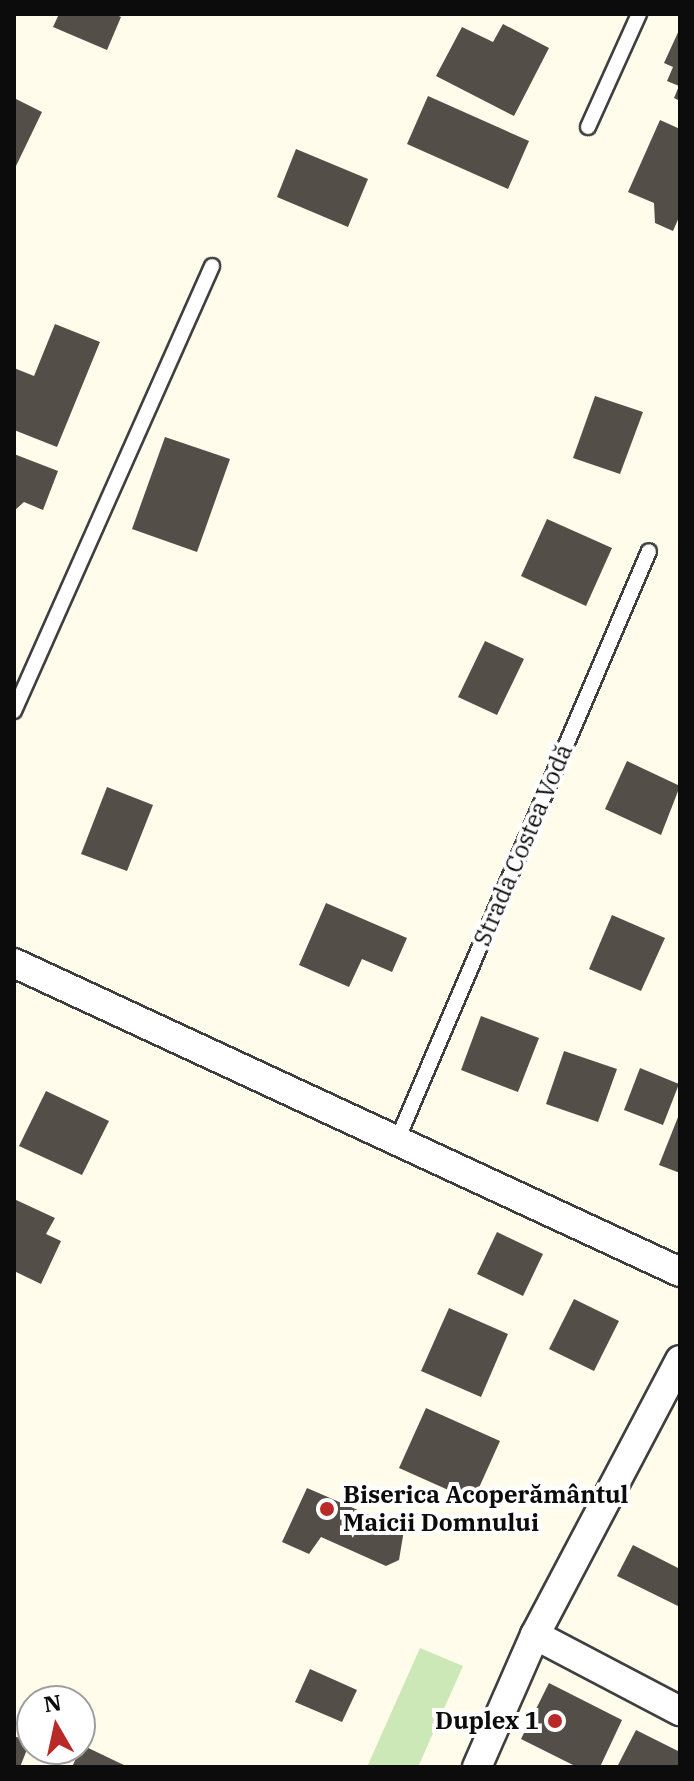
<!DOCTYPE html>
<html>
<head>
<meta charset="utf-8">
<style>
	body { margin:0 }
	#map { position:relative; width:694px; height:1781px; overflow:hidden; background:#fffceb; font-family:"IBM Plex Serif",serif }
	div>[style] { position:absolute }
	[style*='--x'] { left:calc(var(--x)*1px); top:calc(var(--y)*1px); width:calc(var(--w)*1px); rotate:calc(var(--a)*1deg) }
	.green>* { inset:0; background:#cce8b6 }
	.building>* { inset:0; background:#544e48 }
	.roads { filter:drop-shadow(2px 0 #3f3f3f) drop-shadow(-2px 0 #3f3f3f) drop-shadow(0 2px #3f3f3f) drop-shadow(0 -2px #3f3f3f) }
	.lane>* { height:14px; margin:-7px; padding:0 7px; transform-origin:7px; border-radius:7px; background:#fff }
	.street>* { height:28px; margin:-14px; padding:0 14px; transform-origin:14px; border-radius:14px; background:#fff }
	.dots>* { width:22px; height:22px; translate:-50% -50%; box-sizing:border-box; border:4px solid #fff; border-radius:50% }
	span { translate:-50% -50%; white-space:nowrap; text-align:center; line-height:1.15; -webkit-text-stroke:8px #fff; paint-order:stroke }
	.street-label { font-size:24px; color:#0c0c0c }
	.poi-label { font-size:24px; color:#0c0c0c; font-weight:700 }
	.left { translate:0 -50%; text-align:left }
	.right { translate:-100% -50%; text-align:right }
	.frame { position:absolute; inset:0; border:16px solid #0c0c0c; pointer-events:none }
	.north { position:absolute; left:16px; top:1685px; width:80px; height:80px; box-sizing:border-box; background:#fff; border:2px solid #9e9e9e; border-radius:50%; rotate:351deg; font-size:22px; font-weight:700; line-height:32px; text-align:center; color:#0c0c0c }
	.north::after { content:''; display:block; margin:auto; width:28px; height:36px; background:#b82a27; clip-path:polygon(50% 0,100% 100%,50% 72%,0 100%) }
</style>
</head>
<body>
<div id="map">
	<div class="green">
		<i style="clip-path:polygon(420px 1648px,463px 1666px,418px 1767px,367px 1767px)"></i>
	</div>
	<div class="building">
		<i style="clip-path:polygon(59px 14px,114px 14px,121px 17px,107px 50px,53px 27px)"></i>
		<i style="clip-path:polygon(503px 24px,549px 48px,514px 116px,436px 76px,462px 27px,493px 42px)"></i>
		<i style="clip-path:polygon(680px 28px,680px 101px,674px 98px,679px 86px,667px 81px,673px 67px,664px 63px)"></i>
		<i style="clip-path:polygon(428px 96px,529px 141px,508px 189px,407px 144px)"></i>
		<i style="clip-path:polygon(14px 98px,42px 112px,16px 166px,14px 165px)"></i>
		<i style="clip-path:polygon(660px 120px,680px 129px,680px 215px,673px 231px,655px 223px,654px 203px,628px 192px)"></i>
		<i style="clip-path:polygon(296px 149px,368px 179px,348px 227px,277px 197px)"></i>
		<i style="clip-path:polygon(55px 324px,100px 342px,57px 447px,14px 430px,14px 368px,34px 376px)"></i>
		<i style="clip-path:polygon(595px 396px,643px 412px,620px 474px,573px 458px)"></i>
		<i style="clip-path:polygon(165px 437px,230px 459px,197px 552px,132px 529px)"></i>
		<i style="clip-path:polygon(14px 454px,58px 471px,43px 510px,24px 502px,14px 511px)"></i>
		<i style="clip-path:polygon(547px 519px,612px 548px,586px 606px,521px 576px)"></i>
		<i style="clip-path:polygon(485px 641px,524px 659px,497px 715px,458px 697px)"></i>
		<i style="clip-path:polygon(627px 761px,680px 786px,661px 835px,605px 809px)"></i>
		<i style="clip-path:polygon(107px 787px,153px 805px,127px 871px,81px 854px)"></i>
		<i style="clip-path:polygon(326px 903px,407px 938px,392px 972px,362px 959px,349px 987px,299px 965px)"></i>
		<i style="clip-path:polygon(612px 915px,665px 938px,641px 991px,589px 969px)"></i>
		<i style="clip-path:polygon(481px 1016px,539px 1038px,518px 1092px,461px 1070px)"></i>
		<i style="clip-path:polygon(564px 1051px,617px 1069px,598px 1122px,546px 1104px)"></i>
		<i style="clip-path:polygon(640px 1068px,679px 1084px,663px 1125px,624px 1110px)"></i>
		<i style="clip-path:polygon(46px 1091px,109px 1121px,82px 1175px,19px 1146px)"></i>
		<i style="clip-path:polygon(680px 1112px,680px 1173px,659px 1165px)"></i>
		<i style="clip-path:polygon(14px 1199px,55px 1218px,46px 1234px,61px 1241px,41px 1284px,14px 1271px)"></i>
		<i style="clip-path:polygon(497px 1232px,543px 1254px,523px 1296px,477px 1274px)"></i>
		<i style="clip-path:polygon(574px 1299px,619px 1321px,594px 1371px,549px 1349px)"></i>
		<i style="clip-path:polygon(449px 1308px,508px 1334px,481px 1397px,421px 1371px)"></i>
		<i style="clip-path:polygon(426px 1408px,500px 1441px,473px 1501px,399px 1468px)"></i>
		<i style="clip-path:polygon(307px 1488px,404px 1530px,399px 1560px,386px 1566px,321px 1537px,309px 1554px,282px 1542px)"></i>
		<i style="clip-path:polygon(633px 1545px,680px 1569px,680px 1607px,617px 1576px)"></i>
		<i style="clip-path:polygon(310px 1669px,357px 1690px,342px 1722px,295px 1702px)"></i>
		<i style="clip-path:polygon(549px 1683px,622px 1720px,600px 1767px,577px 1767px,521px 1739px)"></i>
		<i style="clip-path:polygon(636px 1730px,680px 1752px,680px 1767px,617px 1767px)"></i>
		<i style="clip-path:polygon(14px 1736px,30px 1742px,20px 1767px,14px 1767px)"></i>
		<i style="clip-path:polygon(82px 1745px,128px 1767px,72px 1767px)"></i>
	</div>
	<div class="roads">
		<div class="lane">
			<i style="--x:588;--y:127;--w:124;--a:-65.7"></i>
			<i style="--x:14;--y:711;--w:487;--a:-66"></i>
			<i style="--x:398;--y:1138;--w:638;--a:-66.85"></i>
		</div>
		<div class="street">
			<i style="--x:14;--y:963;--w:734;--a:24.89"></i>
			<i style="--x:680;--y:1360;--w:311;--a:117.8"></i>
			<i style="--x:535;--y:1635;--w:164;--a:27.7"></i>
			<i style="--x:477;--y:1767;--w:144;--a:-66.3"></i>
		</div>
	</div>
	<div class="dots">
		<i style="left:327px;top:1509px;background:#b82a27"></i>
		<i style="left:555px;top:1721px;background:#b82a27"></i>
	</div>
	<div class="street-label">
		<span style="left:523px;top:845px;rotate:-67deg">Strada Costea Vodă</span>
	</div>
	<div class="poi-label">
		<span class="left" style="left:343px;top:1509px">Biserica Acoperământul<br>Maicii Domnului</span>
		<span class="right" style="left:539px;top:1721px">Duplex 1</span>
	</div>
	<div class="frame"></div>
	<div class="north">N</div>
</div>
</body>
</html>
